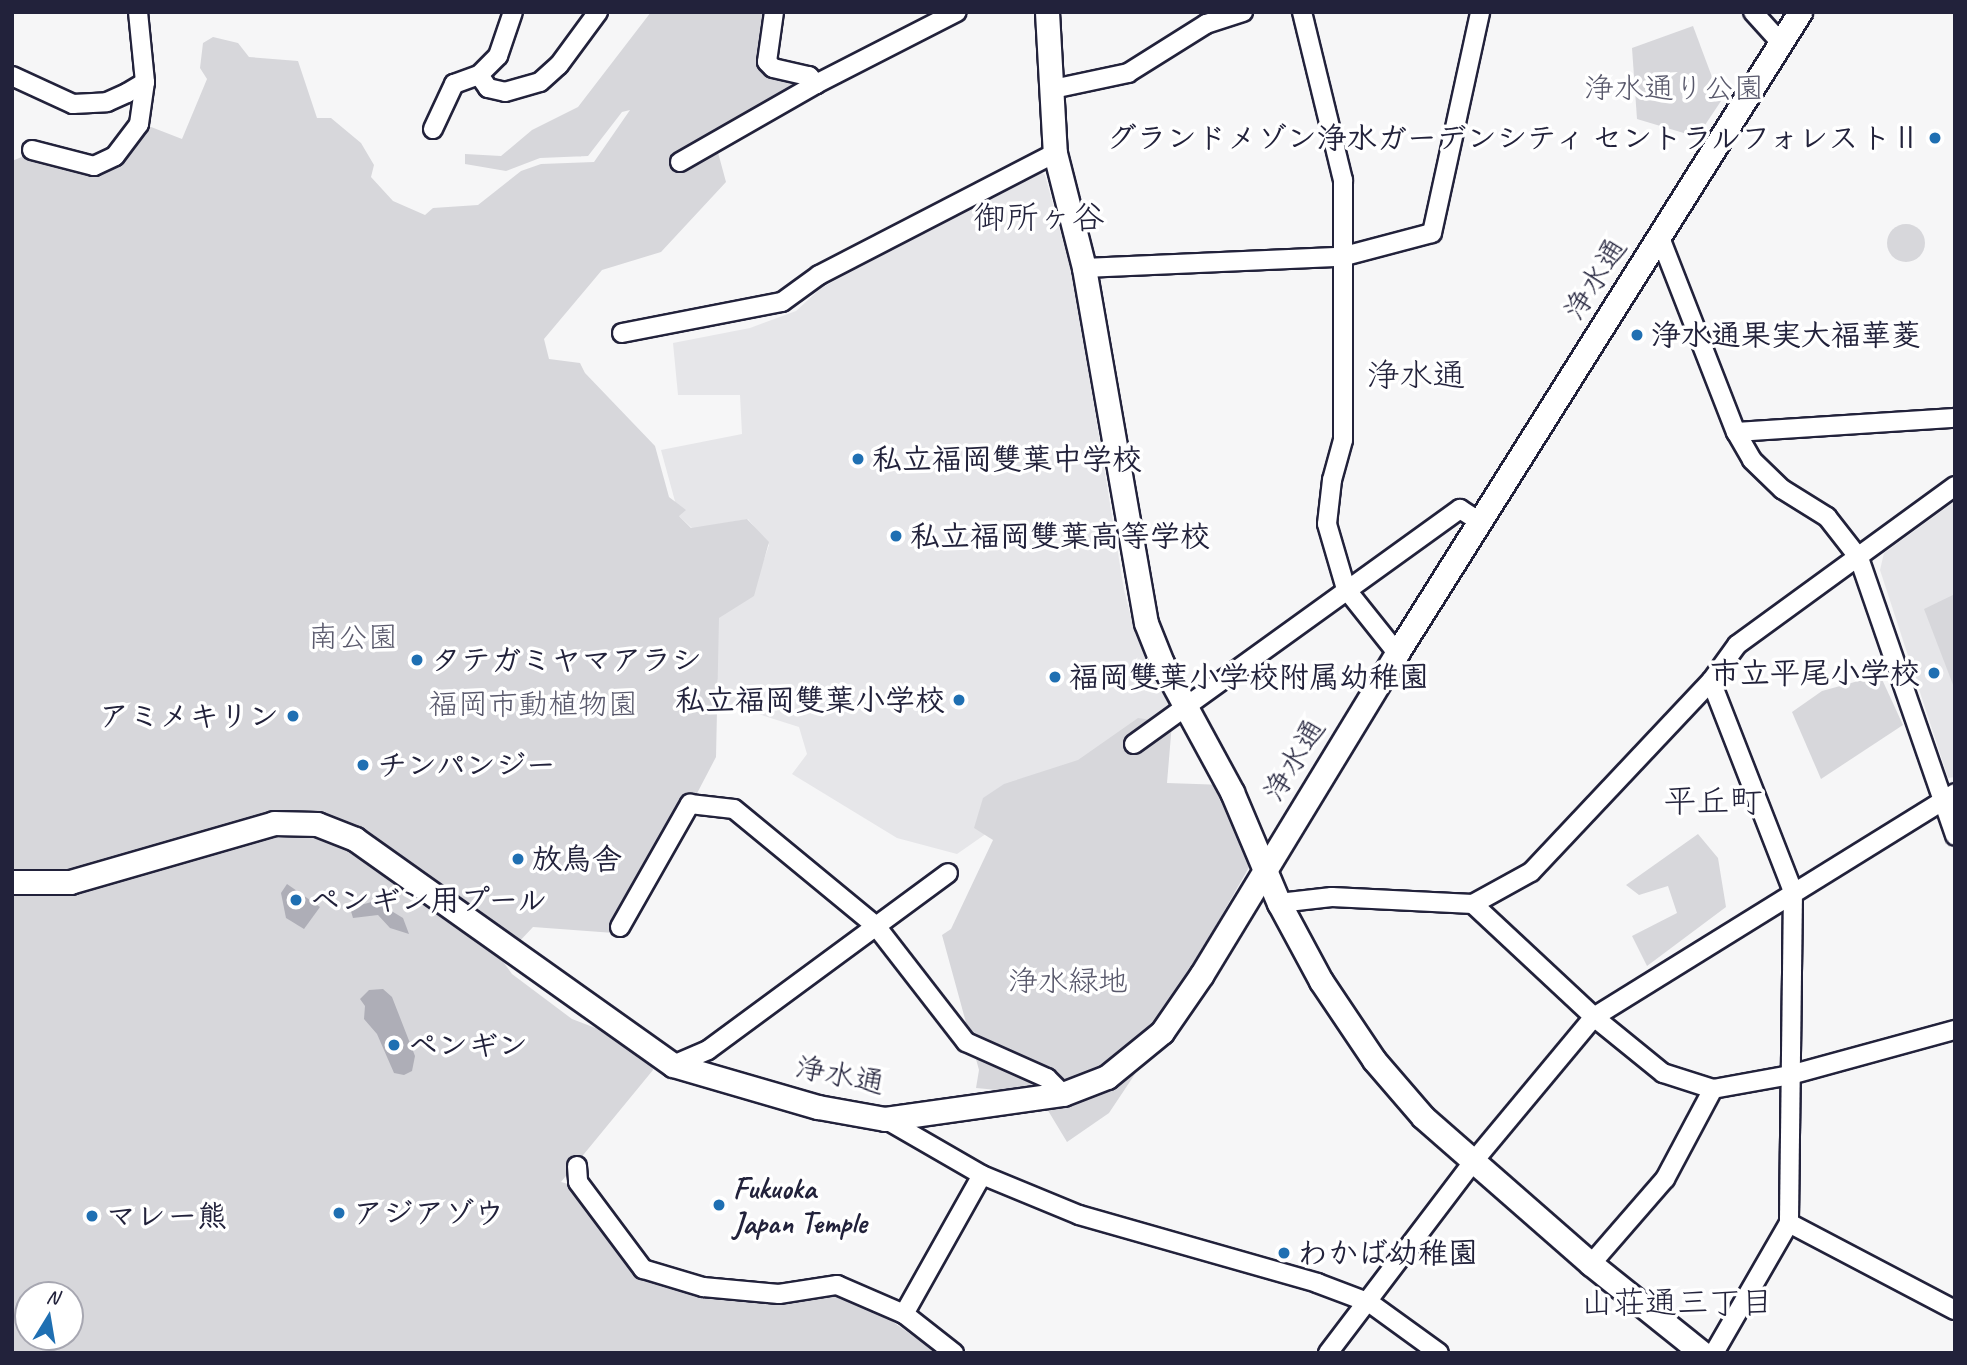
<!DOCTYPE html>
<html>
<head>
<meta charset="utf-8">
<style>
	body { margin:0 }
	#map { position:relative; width:1967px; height:1365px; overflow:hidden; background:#f6f6f7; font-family:Caveat,"Klee One",sans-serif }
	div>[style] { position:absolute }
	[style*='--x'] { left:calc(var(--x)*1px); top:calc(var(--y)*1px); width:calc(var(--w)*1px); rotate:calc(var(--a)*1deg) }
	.built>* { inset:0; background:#e6e6e9 }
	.green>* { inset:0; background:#d7d7db }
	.round { border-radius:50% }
	.water>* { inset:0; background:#aeaeb7 }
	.roads { filter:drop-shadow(2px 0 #22223b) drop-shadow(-2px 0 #22223b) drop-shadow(0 2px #22223b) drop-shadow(0 -2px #22223b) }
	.minor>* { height:18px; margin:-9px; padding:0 9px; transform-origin:9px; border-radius:9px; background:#fff }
	.tertiary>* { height:23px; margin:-11.5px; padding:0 11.5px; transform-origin:11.5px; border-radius:11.5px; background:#fff }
	.dots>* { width:19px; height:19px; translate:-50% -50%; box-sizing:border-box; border:4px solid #fff; border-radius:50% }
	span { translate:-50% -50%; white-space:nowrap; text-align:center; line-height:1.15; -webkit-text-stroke:7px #fff; paint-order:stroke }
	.park-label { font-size:30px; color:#58586b }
	.poi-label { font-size:30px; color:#22223b; font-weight:700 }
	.right { translate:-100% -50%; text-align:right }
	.left { translate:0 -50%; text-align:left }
	.street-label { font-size:30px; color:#22223b }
	.neighbourhood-label { font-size:32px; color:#22223b }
	.quarter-label { font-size:33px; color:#22223b }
	.frame { position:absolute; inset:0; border:14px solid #22223b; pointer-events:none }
	.north { position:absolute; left:14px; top:1281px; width:70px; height:70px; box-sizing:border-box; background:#fff; border:2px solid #a7a7b1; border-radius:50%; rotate:11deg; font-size:19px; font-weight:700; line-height:28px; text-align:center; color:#22223b }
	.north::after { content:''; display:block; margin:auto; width:24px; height:32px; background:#1f6fb2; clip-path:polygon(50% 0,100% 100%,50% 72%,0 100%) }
</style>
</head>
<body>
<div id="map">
	<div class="built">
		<i style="clip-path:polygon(1039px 171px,1045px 175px,1074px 282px,1124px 590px,1136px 636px,1170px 706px,957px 854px,897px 838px,792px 774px,807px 754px,799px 727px,727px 704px,712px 666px,712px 614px,753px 591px,769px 545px,748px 519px,693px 529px,679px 516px,661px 450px,742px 434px,740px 395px,678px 395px,673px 343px,750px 328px,796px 311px,821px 288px)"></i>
		<i style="clip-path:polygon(1955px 501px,1955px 777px,1948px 778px,1880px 570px,1884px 553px)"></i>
	</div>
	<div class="green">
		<i style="clip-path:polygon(evenodd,651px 12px,767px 12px,762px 66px,807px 81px,713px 134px,726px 182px,661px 252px,602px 270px,544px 339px,549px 359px,580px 363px,585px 373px,655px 446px,669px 497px,686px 510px,679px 516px,691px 528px,747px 519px,769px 542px,754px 596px,719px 618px,716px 757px,681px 824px,614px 933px,533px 927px,502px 960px,512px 974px,572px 1019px,606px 1032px,651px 1061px,653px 1070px,561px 1182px,572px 1185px,639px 1273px,838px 1291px,882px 1314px,937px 1353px,12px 1353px,12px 161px,29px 154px,95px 174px,130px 151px,146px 125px,182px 139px,207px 79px,200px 68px,203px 43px,213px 37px,238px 43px,249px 57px,298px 61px,317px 118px,331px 118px,361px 143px,374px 165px,371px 177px,393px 201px,425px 215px,433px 208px,478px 205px,521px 171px,541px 164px,594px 162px,630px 110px,622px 112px,588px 156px,540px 158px,506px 171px,465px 164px,465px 154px,501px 156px,532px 130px,578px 107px,651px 12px,28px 1295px,70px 1295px,70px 1337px,28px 1337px,28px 1295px)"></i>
		<i style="clip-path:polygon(1693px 26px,1721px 101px,1697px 137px,1637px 119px,1632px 48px)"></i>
		<i class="round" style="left:1887px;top:224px;width:38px;height:38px"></i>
		<i style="clip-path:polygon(1955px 594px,1955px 690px,1924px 609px)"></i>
		<i style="clip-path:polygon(1880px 675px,1903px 725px,1821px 779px,1792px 712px,1822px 691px)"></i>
		<i style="clip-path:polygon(1138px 718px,1172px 723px,1167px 783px,1225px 785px,1252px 862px,1211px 934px,1205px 969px,1109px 1113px,1067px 1142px,1038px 1094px,976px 1088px,979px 1070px,942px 935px,951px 929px,993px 840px,974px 828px,983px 798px,1004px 784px,1078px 760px)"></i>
		<i style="clip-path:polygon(1698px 834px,1718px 858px,1726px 907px,1647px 966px,1632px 936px,1677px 913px,1668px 886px,1639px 895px,1626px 885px)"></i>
	</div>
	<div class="water">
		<i style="clip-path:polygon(287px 884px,320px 907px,304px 929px,286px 918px,281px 893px)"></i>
		<i style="clip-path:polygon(375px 901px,403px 918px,409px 934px,390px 928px,378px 915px,353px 918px,350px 908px)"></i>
		<i style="clip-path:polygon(383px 989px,392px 997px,415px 1056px,412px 1071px,404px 1075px,394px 1073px,377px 1034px,364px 1019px,365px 1006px,360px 999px,369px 990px)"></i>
	</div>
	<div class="roads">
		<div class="minor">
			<i style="--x:774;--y:12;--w:50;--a:98"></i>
			<i style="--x:767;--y:62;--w:8;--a:45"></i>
			<i style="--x:773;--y:68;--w:37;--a:13"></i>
			<i style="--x:809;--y:76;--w:11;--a:49"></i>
			<i style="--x:1302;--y:12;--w:173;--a:76.3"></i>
			<i style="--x:1343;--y:180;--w:260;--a:90"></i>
			<i style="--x:1343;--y:440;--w:41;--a:105.4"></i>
			<i style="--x:1332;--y:480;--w:44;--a:96.5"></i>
			<i style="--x:1327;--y:524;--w:68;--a:73.7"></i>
			<i style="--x:1346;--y:589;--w:82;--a:51.4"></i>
			<i style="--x:1753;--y:12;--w:42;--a:47.9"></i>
			<i style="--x:479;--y:75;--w:16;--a:55"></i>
			<i style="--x:488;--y:88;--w:17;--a:13"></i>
			<i style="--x:505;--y:92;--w:36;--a:-16"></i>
			<i style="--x:540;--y:82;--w:25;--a:-42"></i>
			<i style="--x:559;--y:65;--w:66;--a:-53.7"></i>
			<i style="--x:12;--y:76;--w:67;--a:24.7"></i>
			<i style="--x:73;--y:104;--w:34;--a:-3"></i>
			<i style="--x:107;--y:102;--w:22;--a:-24"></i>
			<i style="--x:127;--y:93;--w:21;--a:-31"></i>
			<i style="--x:145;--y:82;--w:70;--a:-95.7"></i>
			<i style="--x:1053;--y:89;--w:77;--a:-12"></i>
			<i style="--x:1128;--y:73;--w:92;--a:-32.1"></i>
			<i style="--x:1206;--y:24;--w:39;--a:-18"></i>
			<i style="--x:433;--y:129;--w:50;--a:-65"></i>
			<i style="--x:454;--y:84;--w:27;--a:-20"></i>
			<i style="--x:479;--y:75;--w:27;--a:-45"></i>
			<i style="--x:498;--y:56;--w:46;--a:-71.2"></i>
			<i style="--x:32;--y:150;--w:64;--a:14.5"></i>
			<i style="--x:94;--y:166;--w:23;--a:-25"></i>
			<i style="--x:115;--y:156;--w:40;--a:-53"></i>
			<i style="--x:139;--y:124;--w:42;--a:-81.9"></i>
			<i style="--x:680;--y:162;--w:157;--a:-29.8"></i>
			<i style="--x:816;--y:84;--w:158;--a:-27.1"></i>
			<i style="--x:1659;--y:235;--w:212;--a:68.7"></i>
			<i style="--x:1736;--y:432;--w:32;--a:60"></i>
			<i style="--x:1752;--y:460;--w:42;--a:44"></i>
			<i style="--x:1782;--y:489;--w:53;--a:31.9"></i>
			<i style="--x:1827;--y:517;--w:52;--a:52"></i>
			<i style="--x:1859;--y:558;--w:294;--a:70.9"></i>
			<i style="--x:1084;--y:268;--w:257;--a:-2.5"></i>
			<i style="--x:1341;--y:257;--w:94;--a:-14.8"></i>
			<i style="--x:1432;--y:233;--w:226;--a:-77.7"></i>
			<i style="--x:622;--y:333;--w:163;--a:-11"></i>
			<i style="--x:782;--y:302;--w:46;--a:-36.1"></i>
			<i style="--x:819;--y:275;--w:266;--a:-27.3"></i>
			<i style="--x:1736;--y:432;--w:219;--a:-3.7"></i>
			<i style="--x:1955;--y:486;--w:270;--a:143.9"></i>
			<i style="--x:1737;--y:645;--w:44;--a:125.8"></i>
			<i style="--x:1711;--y:681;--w:225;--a:68.7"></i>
			<i style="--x:1793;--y:891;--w:332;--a:90.7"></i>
			<i style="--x:1789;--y:1223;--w:187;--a:27.7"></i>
			<i style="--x:1134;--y:744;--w:402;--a:-35.8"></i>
			<i style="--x:1460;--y:509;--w:24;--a:33"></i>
			<i style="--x:1279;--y:903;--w:53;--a:-6.5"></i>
			<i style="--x:1332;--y:897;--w:141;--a:2.8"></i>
			<i style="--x:1473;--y:904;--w:66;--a:-28.9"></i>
			<i style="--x:1531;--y:872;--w:262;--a:-46.7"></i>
			<i style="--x:1473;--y:904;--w:166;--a:43"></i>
			<i style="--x:1594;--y:1017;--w:89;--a:39.1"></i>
			<i style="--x:1663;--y:1073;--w:52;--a:17.7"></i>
			<i style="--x:1713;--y:1089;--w:78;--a:-10.3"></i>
			<i style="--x:1790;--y:1075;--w:171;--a:-15.3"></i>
			<i style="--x:620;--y:927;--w:142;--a:-60.4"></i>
			<i style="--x:690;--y:804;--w:44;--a:6.5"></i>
			<i style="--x:734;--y:809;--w:184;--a:39.5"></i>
			<i style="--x:876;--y:926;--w:147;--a:52.2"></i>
			<i style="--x:966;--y:1042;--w:89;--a:24"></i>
			<i style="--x:1047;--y:1078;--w:23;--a:45"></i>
			<i style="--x:673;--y:1065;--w:38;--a:-23"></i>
			<i style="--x:708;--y:1050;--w:298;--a:-36.4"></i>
			<i style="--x:885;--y:1119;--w:112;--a:30"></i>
			<i style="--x:982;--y:1175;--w:105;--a:22.4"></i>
			<i style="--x:1079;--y:1215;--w:248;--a:15.9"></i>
			<i style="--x:1317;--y:1283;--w:57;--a:20.7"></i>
			<i style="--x:1370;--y:1303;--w:85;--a:35.9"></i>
			<i style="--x:577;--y:1166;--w:16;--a:86"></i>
			<i style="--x:578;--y:1182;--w:109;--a:53.2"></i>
			<i style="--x:643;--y:1269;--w:63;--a:16.7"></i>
			<i style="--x:703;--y:1287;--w:76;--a:5.3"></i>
			<i style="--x:779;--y:1294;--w:59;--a:-8.8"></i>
			<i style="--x:837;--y:1285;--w:73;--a:23.4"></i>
			<i style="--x:1591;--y:1264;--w:113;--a:-49"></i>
			<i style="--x:1665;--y:1179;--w:102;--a:-61.9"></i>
			<i style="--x:954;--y:1353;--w:63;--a:-142"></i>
			<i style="--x:904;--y:1314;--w:159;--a:-60.7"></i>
			<i style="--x:1328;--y:1353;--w:240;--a:-52.8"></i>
			<i style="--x:1473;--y:1162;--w:189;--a:-50.2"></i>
			<i style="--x:1594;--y:1017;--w:425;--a:-31.8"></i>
			<i style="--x:1714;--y:1353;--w:150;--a:-60"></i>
		</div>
		<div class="tertiary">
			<i style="--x:1047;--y:12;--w:141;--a:86.8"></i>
			<i style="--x:1055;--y:153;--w:119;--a:75.8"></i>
			<i style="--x:1084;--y:268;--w:360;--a:80.1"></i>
			<i style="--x:1146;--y:623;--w:43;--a:68.2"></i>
			<i style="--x:1162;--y:663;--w:147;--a:61.5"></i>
			<i style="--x:1232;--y:792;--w:121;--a:67.1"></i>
			<i style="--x:1279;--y:903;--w:89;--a:61.7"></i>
			<i style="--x:1321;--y:981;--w:95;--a:56.1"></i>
			<i style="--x:1374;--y:1060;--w:75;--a:49.3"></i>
			<i style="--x:1423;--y:1117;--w:223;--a:41.2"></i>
			<i style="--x:1591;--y:1264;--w:142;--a:38.7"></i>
			<i style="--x:12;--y:882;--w:58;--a:0"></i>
			<i style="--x:70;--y:882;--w:212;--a:-16.1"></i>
			<i style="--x:274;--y:823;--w:43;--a:1.3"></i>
			<i style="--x:317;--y:824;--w:41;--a:21.5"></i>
			<i style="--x:355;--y:839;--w:390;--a:35.4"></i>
			<i style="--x:673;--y:1065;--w:151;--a:16.2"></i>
			<i style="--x:818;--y:1107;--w:68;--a:10.2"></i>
			<i style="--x:885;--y:1119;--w:180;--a:-8"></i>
			<i style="--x:1063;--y:1094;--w:47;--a:-21.1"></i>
			<i style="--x:1107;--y:1077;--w:71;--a:-39.3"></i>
			<i style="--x:1162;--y:1032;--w:70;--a:-55.4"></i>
			<i style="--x:1202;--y:974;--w:376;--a:-58.7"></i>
			<i style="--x:1397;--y:653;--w:757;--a:-57.84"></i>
		</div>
	</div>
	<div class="dots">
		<i style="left:1935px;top:138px;background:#1f6fb2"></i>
		<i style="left:1637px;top:335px;background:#1f6fb2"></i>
		<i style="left:858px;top:459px;background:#1f6fb2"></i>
		<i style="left:896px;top:536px;background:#1f6fb2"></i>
		<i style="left:417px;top:660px;background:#1f6fb2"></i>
		<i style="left:1934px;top:673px;background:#1f6fb2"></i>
		<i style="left:1055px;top:677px;background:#1f6fb2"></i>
		<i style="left:959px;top:700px;background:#1f6fb2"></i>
		<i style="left:293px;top:716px;background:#1f6fb2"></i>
		<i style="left:363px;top:765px;background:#1f6fb2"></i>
		<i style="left:518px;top:859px;background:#1f6fb2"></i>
		<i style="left:296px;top:900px;background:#1f6fb2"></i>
		<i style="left:394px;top:1045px;background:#1f6fb2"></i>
		<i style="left:719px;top:1205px;background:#1f6fb2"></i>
		<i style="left:339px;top:1213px;background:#1f6fb2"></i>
		<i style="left:92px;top:1216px;background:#1f6fb2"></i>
		<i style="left:1284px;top:1253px;background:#1f6fb2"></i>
	</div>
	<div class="park-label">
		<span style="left:1674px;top:88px">浄水通り公園</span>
		<span style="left:353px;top:637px">南公園</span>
		<span style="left:533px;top:704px">福岡市動植物園</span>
		<span style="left:1068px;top:981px">浄水緑地</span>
	</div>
	<div class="poi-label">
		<span class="right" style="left:1921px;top:138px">グランドメゾン浄水ガーデンシティ セントラルフォレストⅡ</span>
		<span class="left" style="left:1651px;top:335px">浄水通果実大福華菱</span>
		<span class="left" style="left:872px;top:459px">私立福岡雙葉中学校</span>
		<span class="left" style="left:910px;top:536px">私立福岡雙葉高等学校</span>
		<span class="left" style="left:431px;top:660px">タテガミヤマアラシ</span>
		<span class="right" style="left:1920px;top:673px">市立平尾小学校</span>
		<span class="left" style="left:1069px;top:677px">福岡雙葉小学校附属幼稚園</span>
		<span class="right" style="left:945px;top:700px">私立福岡雙葉小学校</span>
		<span class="right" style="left:279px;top:716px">アミメキリン</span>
		<span class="left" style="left:377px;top:765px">チンパンジー</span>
		<span class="left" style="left:532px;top:859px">放鳥舎</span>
		<span class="left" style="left:310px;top:900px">ペンギン用プール</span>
		<span class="left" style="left:408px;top:1045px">ペンギン</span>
		<span class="left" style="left:733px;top:1205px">Fukuoka<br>Japan Temple</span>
		<span class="left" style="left:353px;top:1213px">アジアゾウ</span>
		<span class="left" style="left:106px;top:1216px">マレー熊</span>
		<span class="left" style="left:1298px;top:1253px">わかば幼稚園</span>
	</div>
	<div class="street-label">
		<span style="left:1595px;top:279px;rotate:-58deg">浄水通</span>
		<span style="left:1294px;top:760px;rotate:-59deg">浄水通</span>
		<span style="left:840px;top:1075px;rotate:11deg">浄水通</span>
	</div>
	<div class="neighbourhood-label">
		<span style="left:1677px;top:1303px">山荘通三丁目</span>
	</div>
	<div class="quarter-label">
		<span style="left:1039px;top:218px">御所ヶ谷</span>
		<span style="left:1416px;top:376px">浄水通</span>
		<span style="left:1713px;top:802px">平丘町</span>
	</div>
	<div class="frame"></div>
	<div class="north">N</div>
</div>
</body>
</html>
